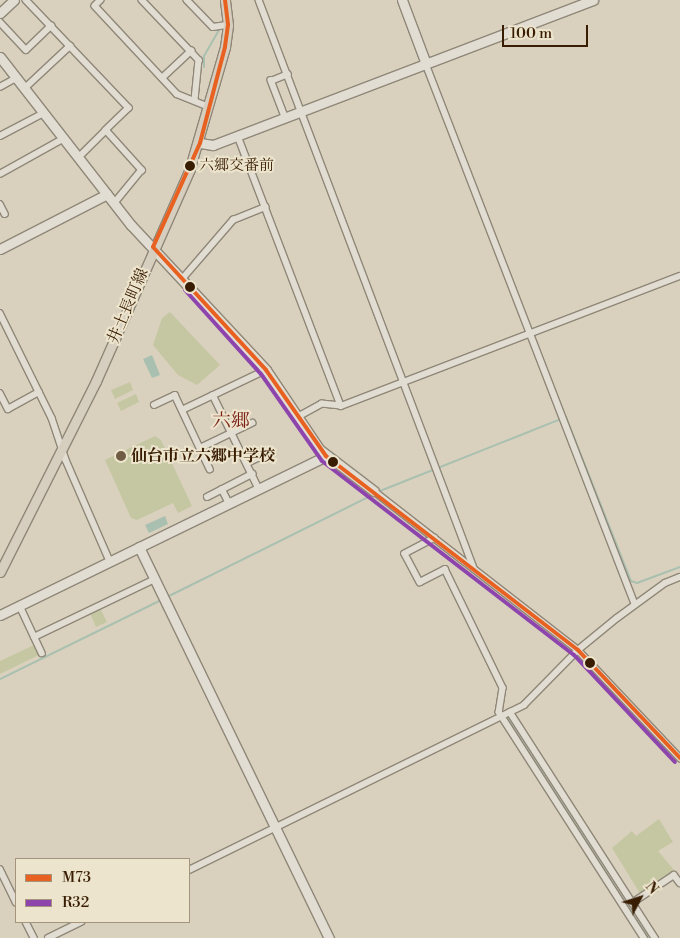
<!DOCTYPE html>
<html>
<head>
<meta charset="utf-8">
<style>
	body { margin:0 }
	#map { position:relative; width:680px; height:938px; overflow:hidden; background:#d9d1bd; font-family:"Libre Bodoni","Noto Serif JP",serif }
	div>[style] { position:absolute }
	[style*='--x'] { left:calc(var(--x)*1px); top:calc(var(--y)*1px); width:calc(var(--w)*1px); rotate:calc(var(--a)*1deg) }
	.green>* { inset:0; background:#c5c7a2 }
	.water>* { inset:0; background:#a9c0b1 }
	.stream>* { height:2px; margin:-1px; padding:0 1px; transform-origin:1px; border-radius:1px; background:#a9c0b1 }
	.roads { filter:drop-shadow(1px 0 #8f8778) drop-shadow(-1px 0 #8f8778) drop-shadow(0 1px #8f8778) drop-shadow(0 -1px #8f8778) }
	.street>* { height:5.5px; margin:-2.75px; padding:0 2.75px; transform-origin:2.75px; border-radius:2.75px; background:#e2ddd3 }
	.secondary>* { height:9px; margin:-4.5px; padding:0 4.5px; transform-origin:4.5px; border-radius:4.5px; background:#e2ddd3 }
	.primary>* { height:9px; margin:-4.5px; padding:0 4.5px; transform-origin:4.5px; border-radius:4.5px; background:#d6cebf }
	.bus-1>* { height:4px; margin:-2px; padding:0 2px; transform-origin:2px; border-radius:2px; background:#e96120 }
	.bus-2>* { height:4px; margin:-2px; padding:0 2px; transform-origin:2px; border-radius:2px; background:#8e44ad }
	.dots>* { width:14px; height:14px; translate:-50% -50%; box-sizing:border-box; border:2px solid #ede4cd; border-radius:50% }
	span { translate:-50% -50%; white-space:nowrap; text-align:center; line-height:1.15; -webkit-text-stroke:4px #ede4cd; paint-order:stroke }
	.bus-label { font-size:15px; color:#381d03 }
	.left { translate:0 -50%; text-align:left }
	.street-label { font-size:16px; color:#381d03 }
	.poi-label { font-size:16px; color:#381d03; font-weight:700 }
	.quarter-label { font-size:19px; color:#7a1f14 }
	.legend { position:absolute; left:15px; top:858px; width:175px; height:65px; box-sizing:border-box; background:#ede4cd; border:1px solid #a5947c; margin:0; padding:6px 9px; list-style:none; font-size:15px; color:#381d03 }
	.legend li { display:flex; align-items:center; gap:10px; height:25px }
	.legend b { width:25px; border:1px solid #a5947c }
	.north { position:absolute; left:615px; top:873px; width:50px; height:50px; -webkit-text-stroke:4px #ede4cd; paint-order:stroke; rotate:50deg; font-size:14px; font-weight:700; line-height:20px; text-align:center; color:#381d03 }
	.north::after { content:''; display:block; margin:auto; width:18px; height:22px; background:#381d03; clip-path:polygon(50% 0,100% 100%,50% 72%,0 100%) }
	.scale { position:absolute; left:502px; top:25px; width:86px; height:22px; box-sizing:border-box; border:2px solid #381d03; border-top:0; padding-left:6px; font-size:15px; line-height:18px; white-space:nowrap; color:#381d03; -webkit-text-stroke:4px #ede4cd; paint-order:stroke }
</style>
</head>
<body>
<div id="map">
	<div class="green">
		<i style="clip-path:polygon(170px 312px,220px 365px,197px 385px,178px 375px,153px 345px,162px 318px)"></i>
		<i style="clip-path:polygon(130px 382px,133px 390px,115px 399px,111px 390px)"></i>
		<i style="clip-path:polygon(136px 394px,139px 402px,121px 411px,117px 403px)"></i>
		<i style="clip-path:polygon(155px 436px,161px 440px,192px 506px,178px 513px,173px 503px,137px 520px,131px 518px,105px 460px)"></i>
		<i style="clip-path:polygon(100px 608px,107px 622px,96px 627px,90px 613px)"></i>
		<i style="clip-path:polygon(34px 645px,39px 655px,0 674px,0 661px)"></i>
		<i style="clip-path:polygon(659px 819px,673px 842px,658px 851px,675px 871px,641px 895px,612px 848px,632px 831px,636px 836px)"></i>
	</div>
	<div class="water">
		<i style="clip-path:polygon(152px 355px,160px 375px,152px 378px,143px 359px)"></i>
		<i style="clip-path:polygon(165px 516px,168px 524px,149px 533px,145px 525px)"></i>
	</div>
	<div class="stream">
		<i style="--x:204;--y:67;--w:11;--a:-90"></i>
		<i style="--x:204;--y:56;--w:30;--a:-60"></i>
		<i style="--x:167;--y:597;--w:243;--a:-26.4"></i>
		<i style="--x:385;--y:489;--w:195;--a:-21.7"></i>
		<i style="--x:566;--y:417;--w:176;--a:68.4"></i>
		<i style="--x:631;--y:581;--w:6;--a:18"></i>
		<i style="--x:637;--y:583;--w:46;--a:-20.4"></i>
		<i style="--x:0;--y:679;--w:179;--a:-26.1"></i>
		<i style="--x:505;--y:715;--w:265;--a:57.3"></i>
	</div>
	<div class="roads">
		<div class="street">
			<i style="--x:26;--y:0;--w:149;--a:46.4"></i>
			<i style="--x:129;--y:108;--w:32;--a:136"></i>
			<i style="--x:101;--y:0;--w:8;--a:135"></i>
			<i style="--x:95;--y:6;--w:120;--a:47"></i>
			<i style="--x:177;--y:94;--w:35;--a:22"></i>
			<i style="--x:142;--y:0;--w:83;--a:46.5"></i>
			<i style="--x:199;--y:60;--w:40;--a:95.7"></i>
			<i style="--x:187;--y:0;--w:37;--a:46"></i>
			<i style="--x:213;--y:27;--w:15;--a:-8"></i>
			<i style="--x:259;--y:0;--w:607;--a:69.27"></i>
			<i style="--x:0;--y:22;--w:38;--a:47"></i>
			<i style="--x:26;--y:50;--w:35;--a:-44"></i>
			<i style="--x:426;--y:64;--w:579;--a:68.84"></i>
			<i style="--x:162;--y:78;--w:40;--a:-43"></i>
			<i style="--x:0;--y:87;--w:18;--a:-29"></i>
			<i style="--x:24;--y:89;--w:63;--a:-43.1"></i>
			<i style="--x:285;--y:118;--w:40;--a:-111"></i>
			<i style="--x:271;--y:81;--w:18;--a:-22"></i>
			<i style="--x:0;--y:136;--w:47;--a:-27.6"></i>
			<i style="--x:238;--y:136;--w:289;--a:69.1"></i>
			<i style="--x:341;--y:406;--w:19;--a:-174"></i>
			<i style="--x:322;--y:404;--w:26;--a:151"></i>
			<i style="--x:78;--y:158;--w:40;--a:-45"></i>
			<i style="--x:106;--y:130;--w:54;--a:48"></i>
			<i style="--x:142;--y:170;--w:43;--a:129.3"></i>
			<i style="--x:0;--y:174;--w:72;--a:-29.1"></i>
			<i style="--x:0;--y:204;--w:11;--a:63"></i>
			<i style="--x:183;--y:278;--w:77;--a:-49.2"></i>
			<i style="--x:233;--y:220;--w:35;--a:-22"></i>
			<i style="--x:0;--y:313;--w:117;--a:63.7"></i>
			<i style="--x:52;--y:418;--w:44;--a:71.6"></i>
			<i style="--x:66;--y:460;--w:110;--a:66.5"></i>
			<i style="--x:0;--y:393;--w:18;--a:63"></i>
			<i style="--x:8;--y:409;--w:35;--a:-29"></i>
			<i style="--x:213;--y:395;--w:105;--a:63.9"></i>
			<i style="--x:154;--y:405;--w:23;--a:-25"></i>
			<i style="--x:175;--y:395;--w:82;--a:64.7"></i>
			<i style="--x:341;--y:406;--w:363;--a:-21"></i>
			<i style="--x:182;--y:410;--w:93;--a:-25.5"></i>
			<i style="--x:200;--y:448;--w:58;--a:-25.7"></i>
			<i style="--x:247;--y:463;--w:26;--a:-25"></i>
			<i style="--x:222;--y:489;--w:16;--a:63"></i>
			<i style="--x:374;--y:491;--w:259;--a:37.9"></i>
			<i style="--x:578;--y:650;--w:149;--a:46.6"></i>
			<i style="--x:207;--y:497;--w:51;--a:-27.1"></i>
			<i style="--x:435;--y:538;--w:34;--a:152"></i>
			<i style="--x:405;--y:554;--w:32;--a:62"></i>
			<i style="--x:420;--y:582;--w:28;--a:-27"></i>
			<i style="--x:445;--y:569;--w:132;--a:64"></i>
			<i style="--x:503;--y:688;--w:24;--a:99"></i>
			<i style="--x:499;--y:712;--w:269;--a:57.3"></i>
			<i style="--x:20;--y:606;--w:52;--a:64.9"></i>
			<i style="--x:34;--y:637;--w:134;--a:-25.6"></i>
			<i style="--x:510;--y:712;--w:269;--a:57.3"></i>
			<i style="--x:0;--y:869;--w:37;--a:64"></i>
			<i style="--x:189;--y:870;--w:373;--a:-26.2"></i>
			<i style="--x:524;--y:705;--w:77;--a:-45.5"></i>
			<i style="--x:578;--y:650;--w:50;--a:-39.4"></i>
			<i style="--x:617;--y:618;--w:59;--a:-36.1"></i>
			<i style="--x:665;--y:583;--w:16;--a:-22"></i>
			<i style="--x:632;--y:903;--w:50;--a:-33.7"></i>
			<i style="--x:674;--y:875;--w:10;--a:53"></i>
			<i style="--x:26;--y:922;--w:18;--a:63"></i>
			<i style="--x:48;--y:938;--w:37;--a:-26"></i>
		</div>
		<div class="secondary">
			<i style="--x:402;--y:0;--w:68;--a:69.4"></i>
			<i style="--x:0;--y:13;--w:19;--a:-43"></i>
			<i style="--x:0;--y:57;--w:213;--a:52.1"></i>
			<i style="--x:131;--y:225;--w:198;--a:47"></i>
			<i style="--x:266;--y:370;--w:95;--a:56.1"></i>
			<i style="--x:319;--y:449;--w:69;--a:37.4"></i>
			<i style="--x:200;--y:143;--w:13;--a:9"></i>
			<i style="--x:213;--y:145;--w:407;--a:-20.9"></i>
			<i style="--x:0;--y:249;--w:120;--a:-27.2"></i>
			<i style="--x:139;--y:547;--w:435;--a:64.1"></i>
			<i style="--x:0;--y:615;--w:363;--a:-26"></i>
		</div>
		<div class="primary">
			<i style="--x:0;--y:572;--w:214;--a:-63.3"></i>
			<i style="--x:96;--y:381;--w:230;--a:-66.1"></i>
			<i style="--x:189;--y:171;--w:129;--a:-73.8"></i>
			<i style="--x:225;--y:47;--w:22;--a:-82"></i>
			<i style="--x:228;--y:25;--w:25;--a:-97"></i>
		</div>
	</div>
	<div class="bus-1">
		<i style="--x:225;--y:0;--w:25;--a:83"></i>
		<i style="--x:228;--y:25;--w:22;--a:98"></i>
		<i style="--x:225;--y:47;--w:99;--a:104.6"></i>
		<i style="--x:200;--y:143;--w:114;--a:114.3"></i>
		<i style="--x:153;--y:247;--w:167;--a:47.4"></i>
		<i style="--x:266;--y:370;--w:105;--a:55.1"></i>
		<i style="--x:326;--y:456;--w:318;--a:37.6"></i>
		<i style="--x:578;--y:650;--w:149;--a:46.6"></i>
	</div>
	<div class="bus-2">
		<i style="--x:185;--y:290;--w:113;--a:47.9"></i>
		<i style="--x:261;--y:374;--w:106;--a:55"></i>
		<i style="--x:322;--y:461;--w:318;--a:37.6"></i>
		<i style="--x:574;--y:655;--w:147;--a:46.7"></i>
	</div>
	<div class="dots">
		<i style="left:190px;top:166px;background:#381d03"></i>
		<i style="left:190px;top:287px;background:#381d03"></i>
		<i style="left:121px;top:456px;background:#705c44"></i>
		<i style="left:333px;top:462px;background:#381d03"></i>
		<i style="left:590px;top:663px;background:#381d03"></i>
	</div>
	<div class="bus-label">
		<span class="left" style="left:199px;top:166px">六郷交番前</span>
	</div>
	<div class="street-label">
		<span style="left:128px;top:306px;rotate:-67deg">井土長町線</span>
	</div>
	<div class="poi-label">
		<span class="left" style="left:131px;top:456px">仙台市立六郷中学校</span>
	</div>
	<div class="quarter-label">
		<span style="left:231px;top:422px">六郷</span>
	</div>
	<ul class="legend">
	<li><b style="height:6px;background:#e96120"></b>M73</li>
	<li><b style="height:6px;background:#8e44ad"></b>R32</li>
	</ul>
	<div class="north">N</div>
	<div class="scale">100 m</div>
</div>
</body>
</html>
